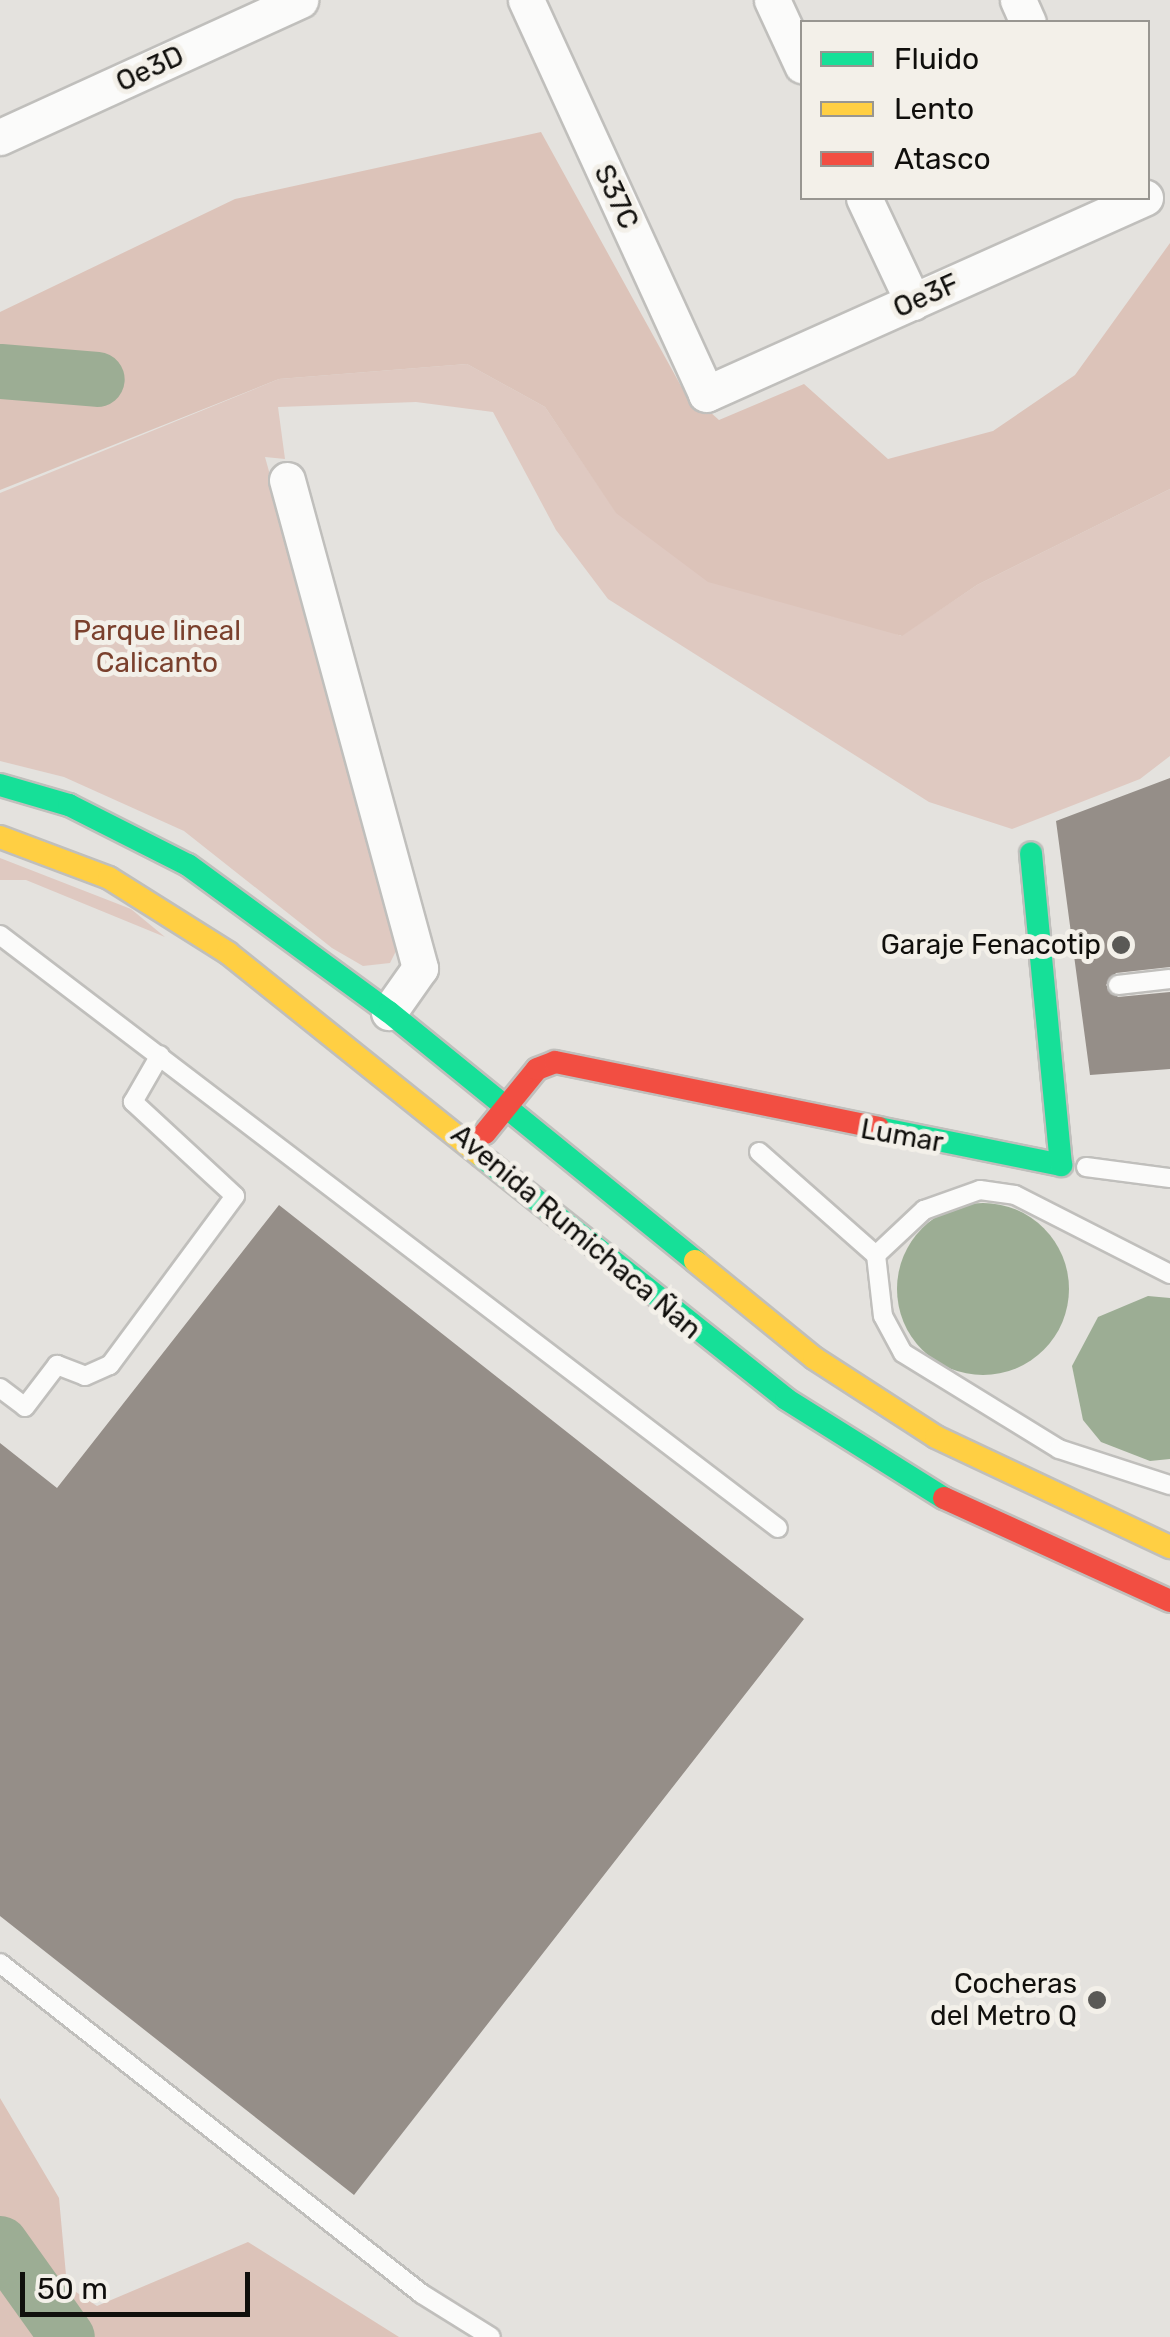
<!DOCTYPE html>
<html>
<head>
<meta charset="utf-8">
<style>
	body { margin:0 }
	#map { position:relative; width:1170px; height:2337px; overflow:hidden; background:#e4e2de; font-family:Rubik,sans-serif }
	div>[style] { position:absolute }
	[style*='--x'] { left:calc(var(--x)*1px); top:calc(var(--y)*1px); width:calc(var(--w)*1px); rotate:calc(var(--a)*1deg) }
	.green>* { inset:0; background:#dfc9c1 }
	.forest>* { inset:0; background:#dcc3b9 }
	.water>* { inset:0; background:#9cad94 }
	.round { border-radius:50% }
	.river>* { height:55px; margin:-27.5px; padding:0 27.5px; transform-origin:27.5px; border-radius:27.5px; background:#9cad94 }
	.building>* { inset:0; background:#958e88 }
	.roads { filter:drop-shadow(2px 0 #c0bfbc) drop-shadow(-2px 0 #c0bfbc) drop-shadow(0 2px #c0bfbc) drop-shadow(0 -2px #c0bfbc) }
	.lane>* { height:18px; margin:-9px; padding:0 9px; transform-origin:9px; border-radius:9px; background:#fbfbfa }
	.street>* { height:35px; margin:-17.5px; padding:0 17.5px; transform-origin:17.5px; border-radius:17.5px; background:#fbfbfa }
	.fast>* { height:22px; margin:-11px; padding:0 11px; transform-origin:11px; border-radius:11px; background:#16e098 }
	.slow>* { height:22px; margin:-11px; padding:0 11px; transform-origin:11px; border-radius:11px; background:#ffcf43 }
	.jam>* { height:22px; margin:-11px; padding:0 11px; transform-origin:11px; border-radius:11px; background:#f24e42 }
	.dots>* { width:28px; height:28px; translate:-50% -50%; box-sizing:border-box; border:5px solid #f3f0e9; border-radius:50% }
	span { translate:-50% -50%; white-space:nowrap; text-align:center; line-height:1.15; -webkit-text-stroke:10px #f3f0e9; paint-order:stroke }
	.street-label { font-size:28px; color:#100f0c }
	.park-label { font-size:28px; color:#7a402d }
	.poi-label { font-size:28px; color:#100f0c }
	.right { translate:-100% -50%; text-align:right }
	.legend { position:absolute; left:800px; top:20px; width:350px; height:180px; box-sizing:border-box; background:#f3f0e9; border:2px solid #989691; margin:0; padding:12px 18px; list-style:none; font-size:30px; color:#100f0c }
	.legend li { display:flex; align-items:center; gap:20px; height:50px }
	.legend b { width:50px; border:2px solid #989691 }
	.scale { position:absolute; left:20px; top:2272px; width:230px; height:45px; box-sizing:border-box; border:5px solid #100f0c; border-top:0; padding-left:12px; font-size:30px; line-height:35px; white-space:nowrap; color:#100f0c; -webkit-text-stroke:8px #f3f0e9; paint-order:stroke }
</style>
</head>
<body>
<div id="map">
	<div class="green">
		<i style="clip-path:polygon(467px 364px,545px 407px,616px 512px,901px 636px,977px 585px,1170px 489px,1170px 756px,1140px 779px,1012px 829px,929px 802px,608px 599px,556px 530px,493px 412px,416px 402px,278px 407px,285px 459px,265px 457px,400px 943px,390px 963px,363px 966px,332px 948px,184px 831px,64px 777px,0 761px,0 493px,279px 379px)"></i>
		<i style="clip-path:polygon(0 858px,131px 909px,165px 937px,26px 880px,0 880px)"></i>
	</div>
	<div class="forest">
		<i style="clip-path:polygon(541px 132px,681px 386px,719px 420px,804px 384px,888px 459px,993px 431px,1075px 375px,1170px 243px,1170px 489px,977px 585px,902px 636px,708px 582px,616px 513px,545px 407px,467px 364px,279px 379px,0 490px,0 312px,235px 199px)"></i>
		<i style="clip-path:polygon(0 2098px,59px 2198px,67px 2286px,97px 2306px,248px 2242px,399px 2337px,0 2337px)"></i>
	</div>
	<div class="water">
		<i class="round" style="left:897px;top:1203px;width:172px;height:172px"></i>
		<i style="clip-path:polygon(1148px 1296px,1170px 1298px,1170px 1459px,1150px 1461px,1101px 1442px,1083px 1420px,1072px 1366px,1098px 1317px)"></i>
	</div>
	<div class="river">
		<i style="--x:0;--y:371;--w:97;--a:4.7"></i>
		<i style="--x:0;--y:2243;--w:115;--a:54.5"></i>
	</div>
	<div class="building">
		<i style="clip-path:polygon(1170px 778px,1170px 967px,1116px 973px,1106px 985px,1118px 997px,1170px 992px,1170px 1069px,1090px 1075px,1056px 821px)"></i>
		<i style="clip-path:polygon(279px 1205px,804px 1619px,354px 2195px,0 1916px,0 1443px,57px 1488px)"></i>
	</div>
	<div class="roads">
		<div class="lane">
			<i style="--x:0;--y:935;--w:978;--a:37.32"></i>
			<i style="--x:1118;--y:985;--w:52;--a:-6.6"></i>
			<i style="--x:759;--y:1152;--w:156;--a:41.4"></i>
			<i style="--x:876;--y:1255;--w:61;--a:83.5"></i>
			<i style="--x:883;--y:1316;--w:42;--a:61.6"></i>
			<i style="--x:903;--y:1353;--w:183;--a:31.6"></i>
			<i style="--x:1059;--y:1449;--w:117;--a:18"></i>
			<i style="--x:1086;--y:1167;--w:85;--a:7.5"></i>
			<i style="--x:876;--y:1255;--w:66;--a:-43.2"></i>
			<i style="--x:924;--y:1210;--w:59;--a:-19.7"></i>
			<i style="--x:980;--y:1190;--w:35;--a:8"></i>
			<i style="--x:1015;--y:1195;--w:174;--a:27"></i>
			<i style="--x:0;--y:1388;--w:31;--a:37"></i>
			<i style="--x:25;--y:1407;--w:53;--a:-52.7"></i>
			<i style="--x:57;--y:1365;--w:30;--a:21"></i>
			<i style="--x:85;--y:1376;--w:27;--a:-24"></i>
			<i style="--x:110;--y:1365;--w:210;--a:-53.5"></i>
			<i style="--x:235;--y:1196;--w:139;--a:-137.3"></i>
			<i style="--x:133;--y:1102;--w:54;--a:-60.1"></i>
			<i style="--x:0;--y:1963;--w:536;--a:38.11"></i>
			<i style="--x:422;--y:2294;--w:81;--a:31.9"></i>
		</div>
		<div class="street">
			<i style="--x:526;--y:0;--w:433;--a:65.4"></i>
			<i style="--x:706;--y:394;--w:481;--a:-24.1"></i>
			<i style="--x:772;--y:0;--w:72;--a:65.2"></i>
			<i style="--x:1018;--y:0;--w:24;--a:66"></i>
			<i style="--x:0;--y:137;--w:330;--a:-24.5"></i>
			<i style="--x:864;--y:198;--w:115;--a:64.8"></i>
			<i style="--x:287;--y:480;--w:506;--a:74.75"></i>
			<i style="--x:420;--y:968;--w:54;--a:125.2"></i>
		</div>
		<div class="fast">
			<i style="--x:0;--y:785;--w:72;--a:16.2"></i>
			<i style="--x:69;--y:805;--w:133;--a:26.8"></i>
			<i style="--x:188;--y:865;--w:249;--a:36.2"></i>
			<i style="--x:389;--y:1012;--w:395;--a:39.1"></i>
			<i style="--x:878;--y:1128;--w:187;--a:11.4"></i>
			<i style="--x:1061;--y:1165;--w:313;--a:-95.5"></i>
			<i style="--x:481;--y:1156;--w:390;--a:38.5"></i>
			<i style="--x:786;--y:1399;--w:186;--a:32.1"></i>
		</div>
		<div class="slow">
			<i style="--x:0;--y:837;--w:116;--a:20.6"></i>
			<i style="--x:109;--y:878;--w:141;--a:32.2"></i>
			<i style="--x:228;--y:953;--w:324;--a:38.7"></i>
			<i style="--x:695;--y:1261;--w:154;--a:39.2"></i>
			<i style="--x:814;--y:1358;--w:145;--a:32.9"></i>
			<i style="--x:936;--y:1437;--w:259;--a:25.2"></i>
		</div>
		<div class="jam">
			<i style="--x:485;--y:1133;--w:82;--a:-50.9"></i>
			<i style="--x:537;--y:1069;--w:19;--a:-21"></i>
			<i style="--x:555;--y:1062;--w:330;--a:11.5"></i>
			<i style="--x:944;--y:1498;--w:248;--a:24.5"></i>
		</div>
	</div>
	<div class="dots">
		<i style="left:1121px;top:945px;background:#5a5956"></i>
		<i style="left:1097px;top:2000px;background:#5a5956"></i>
	</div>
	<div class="street-label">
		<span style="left:150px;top:69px;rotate:-25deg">Oe3D</span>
		<span style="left:616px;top:197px;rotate:65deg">S37C</span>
		<span style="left:926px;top:296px;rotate:-24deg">Oe3F</span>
		<span style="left:902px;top:1136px;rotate:10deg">Lumar</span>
		<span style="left:576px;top:1232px;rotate:40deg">Avenida Rumichaca Ñan</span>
	</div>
	<div class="park-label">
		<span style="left:157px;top:647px">Parque lineal<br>Calicanto</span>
	</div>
	<div class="poi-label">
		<span class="right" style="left:1101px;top:945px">Garaje Fenacotip</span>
		<span class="right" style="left:1077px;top:2000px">Cocheras<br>del Metro Q</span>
	</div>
	<ul class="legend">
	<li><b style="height:12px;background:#16e098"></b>Fluido</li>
	<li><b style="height:12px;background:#ffcf43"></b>Lento</li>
	<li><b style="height:12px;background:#f24e42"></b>Atasco</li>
	</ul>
	<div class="scale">50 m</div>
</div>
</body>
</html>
